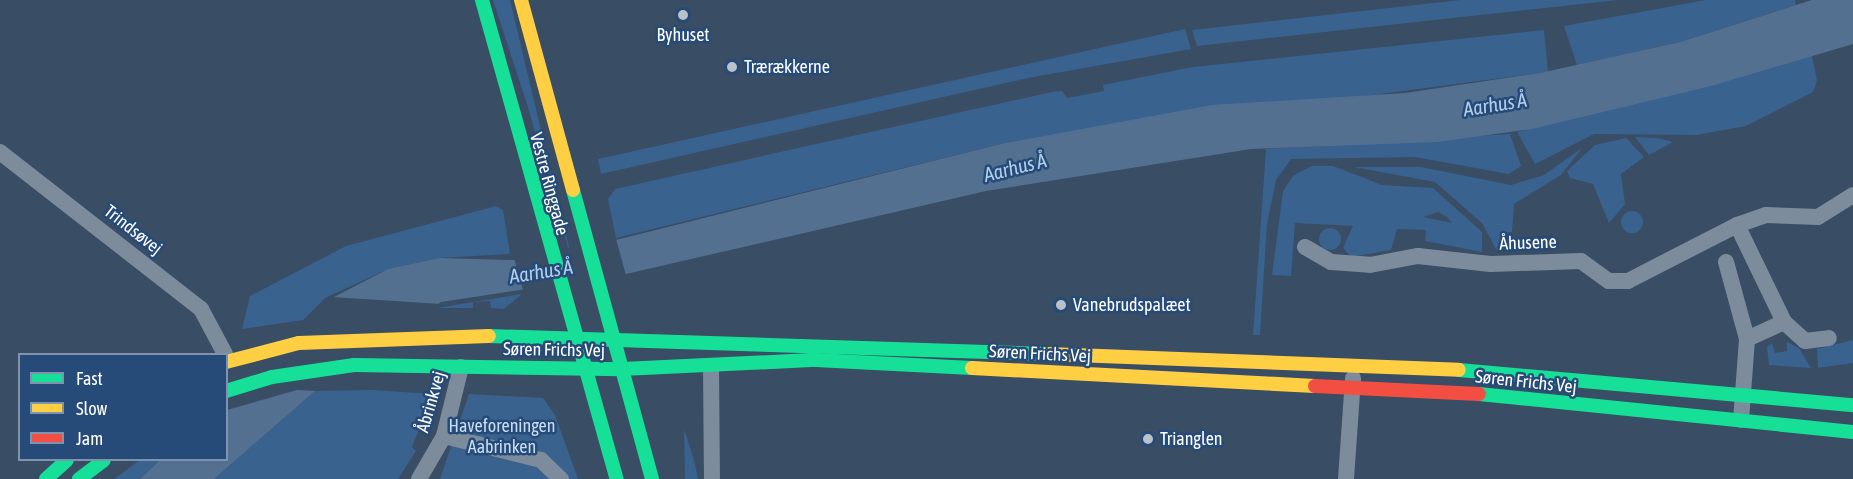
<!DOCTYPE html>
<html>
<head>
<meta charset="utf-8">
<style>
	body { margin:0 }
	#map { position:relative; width:1853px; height:479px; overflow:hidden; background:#394d65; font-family:"Asap Condensed",sans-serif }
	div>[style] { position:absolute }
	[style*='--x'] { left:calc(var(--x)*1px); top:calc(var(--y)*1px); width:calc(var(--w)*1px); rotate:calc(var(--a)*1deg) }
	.green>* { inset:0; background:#39628f }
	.round { border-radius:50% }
	.water>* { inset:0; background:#547090 }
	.pier>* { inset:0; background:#394d65 }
	.street>* { height:16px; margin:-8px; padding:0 8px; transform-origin:8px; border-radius:8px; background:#7d8c9c }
	.fast>* { height:14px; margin:-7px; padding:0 7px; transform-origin:7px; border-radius:7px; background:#16e098 }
	.slow>* { height:14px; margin:-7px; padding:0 7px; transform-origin:7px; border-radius:7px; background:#ffcf43 }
	.jam>* { height:14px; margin:-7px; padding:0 7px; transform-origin:7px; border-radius:7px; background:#f24e42 }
	.dots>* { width:16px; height:16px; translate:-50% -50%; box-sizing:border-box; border:3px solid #264b78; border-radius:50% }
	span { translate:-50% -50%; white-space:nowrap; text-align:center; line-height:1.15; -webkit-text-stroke:5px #264b78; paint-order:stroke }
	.poi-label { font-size:18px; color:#fff }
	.left { translate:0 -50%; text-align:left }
	.street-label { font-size:18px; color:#fff }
	.park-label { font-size:18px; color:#caddf3 }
	.water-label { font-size:20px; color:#b3ceeb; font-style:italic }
	.legend { position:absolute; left:18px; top:353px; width:210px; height:108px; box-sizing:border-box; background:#264b78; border:2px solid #7d93ae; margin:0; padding:8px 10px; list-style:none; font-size:18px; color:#fff }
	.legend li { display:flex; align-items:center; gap:12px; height:30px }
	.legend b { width:30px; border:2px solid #7d93ae }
</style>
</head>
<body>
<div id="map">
	<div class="green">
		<i style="clip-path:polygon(493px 0,510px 0,574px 268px,527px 104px)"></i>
		<i style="clip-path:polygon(1460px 0,1618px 0,1197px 46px,1192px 30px)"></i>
		<i style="clip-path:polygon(1706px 0,1795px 0,1796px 5px,1680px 42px,1577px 65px,1564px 26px)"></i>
		<i style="clip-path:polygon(1185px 29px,1191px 49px,1028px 78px,601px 174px,598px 159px)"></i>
		<i style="clip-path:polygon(1544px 30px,1548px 72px,1540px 73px,1001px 144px,616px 238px,608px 199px,615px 189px,807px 146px,1052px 92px,1062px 91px,1067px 98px,1104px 91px,1103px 85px,1193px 67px)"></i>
		<i style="clip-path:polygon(1812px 56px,1817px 80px,1813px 92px,1746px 126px,1696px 135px,1594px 134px,1535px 164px,1517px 132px)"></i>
		<i style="clip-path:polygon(1510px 134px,1521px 166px,1509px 174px,1415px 157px,1291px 159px,1276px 180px,1267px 224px,1260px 335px,1253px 335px,1266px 149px)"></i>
		<i style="clip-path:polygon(1635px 137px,1657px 138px,1673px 142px,1649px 155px)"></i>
		<i style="clip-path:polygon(1626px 138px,1644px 157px,1621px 174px,1625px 204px,1609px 223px,1593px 184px,1570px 178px,1567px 171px,1595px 145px)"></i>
		<i style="clip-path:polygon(1582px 148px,1561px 175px,1514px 204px,1512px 232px,1502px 233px,1502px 247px,1497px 251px,1482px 223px,1435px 182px,1354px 167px,1421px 167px,1511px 185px,1544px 175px)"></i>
		<i style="clip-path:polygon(evenodd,1311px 166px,1333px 166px,1382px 185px,1433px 188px,1482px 232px,1482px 252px,1425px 241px,1426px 230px,1397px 229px,1391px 250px,1351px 257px,1343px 248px,1353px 226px,1295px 223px,1291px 276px,1272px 275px,1283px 191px,1293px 176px,1311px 166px,1438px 212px,1447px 217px,1452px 223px,1423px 217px,1438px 212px)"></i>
		<i style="clip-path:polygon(496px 206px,503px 210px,510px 254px,439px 258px,388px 269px,325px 298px,303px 320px,242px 329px,250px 296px,346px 246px)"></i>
		<i class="round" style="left:1621px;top:211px;width:22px;height:22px"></i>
		<i class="round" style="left:1319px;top:228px;width:22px;height:22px"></i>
		<i style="clip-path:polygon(522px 294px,504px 309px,491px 308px,490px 301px,473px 302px,473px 308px,437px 308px)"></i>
		<i style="clip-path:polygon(1853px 340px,1853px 363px,1818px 368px,1817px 349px)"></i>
		<i style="clip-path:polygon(1787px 342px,1799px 348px,1811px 368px,1769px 365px,1767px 347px,1772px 343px,1775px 353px,1787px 351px)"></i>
		<i style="clip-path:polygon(372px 390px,433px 394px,412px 447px,416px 451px,398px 479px,214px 479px,315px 391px)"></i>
		<i style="clip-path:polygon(469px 394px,543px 398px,555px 415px,578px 479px,440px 479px)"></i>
		<i style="clip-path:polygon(684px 429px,694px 460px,698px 479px,685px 479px)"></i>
		<i style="clip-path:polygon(140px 460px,160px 460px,140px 479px,114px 479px)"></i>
	</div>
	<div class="water">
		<i style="clip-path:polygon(1812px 0,1853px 0,1853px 44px,1711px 86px,1532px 129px,1437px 142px,1251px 149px,986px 191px,626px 274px,441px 302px,315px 391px,214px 479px,140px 479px,160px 460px,226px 460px,227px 397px,334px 297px,388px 269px,439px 258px,513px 260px,616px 240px,1001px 144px,1212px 105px,1405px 93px,1540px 73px,1680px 42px)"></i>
	</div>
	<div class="pier">
		<i style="clip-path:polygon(616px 239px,626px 275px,524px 294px,514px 258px)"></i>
		<i style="clip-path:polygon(332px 297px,441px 304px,317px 391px,297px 390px,227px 410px,227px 396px)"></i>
	</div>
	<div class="street">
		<i style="--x:0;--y:152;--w:255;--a:38"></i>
		<i style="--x:201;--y:309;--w:51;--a:61.9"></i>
		<i style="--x:1737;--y:225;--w:108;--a:64.1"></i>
		<i style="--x:1784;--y:322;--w:28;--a:42"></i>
		<i style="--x:1805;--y:341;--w:24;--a:-7"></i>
		<i style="--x:1305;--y:247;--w:30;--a:30"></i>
		<i style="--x:1331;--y:262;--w:39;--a:4"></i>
		<i style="--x:1370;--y:265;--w:49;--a:-10.6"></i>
		<i style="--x:1418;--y:256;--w:73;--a:6.3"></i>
		<i style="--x:1491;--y:264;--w:90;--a:-1.9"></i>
		<i style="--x:1581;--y:261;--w:34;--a:36"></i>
		<i style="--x:1609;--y:281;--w:19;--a:0"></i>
		<i style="--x:1628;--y:281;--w:123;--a:-27.2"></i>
		<i style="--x:1737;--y:225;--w:31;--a:-19"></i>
		<i style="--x:1766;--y:215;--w:52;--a:2.2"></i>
		<i style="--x:1818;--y:217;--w:41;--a:-32.2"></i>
		<i style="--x:1726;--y:262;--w:80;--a:74.7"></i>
		<i style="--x:1747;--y:339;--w:81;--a:94.2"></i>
		<i style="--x:1747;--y:339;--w:41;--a:-24.7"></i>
		<i style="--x:711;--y:367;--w:112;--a:89.5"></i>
		<i style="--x:444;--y:436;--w:100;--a:13.9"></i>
		<i style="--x:541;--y:460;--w:28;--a:44"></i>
		<i style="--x:419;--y:479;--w:50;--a:-59.8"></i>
		<i style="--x:444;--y:436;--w:71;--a:-76.2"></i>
		<i style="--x:1346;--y:479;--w:101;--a:-86"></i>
	</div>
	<div class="fast">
		<i style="--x:482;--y:0;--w:498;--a:74.3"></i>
		<i style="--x:573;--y:190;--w:300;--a:74.7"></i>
		<i style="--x:489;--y:336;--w:559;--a:1.84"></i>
		<i style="--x:1459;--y:370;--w:396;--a:5.1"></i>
		<i style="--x:226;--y:391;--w:48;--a:-16.9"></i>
		<i style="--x:272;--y:377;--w:83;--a:-8.3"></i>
		<i style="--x:354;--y:365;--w:268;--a:0.9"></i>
		<i style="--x:622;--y:369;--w:194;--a:-2.7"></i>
		<i style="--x:816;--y:360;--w:156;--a:2.9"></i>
		<i style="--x:1479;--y:394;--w:376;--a:5.8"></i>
		<i style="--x:46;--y:479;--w:28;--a:-42"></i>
		<i style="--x:79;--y:479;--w:31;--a:-37"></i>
	</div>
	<div class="slow">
		<i style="--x:521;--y:0;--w:197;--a:74.7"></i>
		<i style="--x:1048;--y:354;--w:411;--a:2.2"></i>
		<i style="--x:226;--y:362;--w:75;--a:-14.6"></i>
		<i style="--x:299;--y:343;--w:190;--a:-2.1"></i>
		<i style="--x:972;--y:368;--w:343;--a:3"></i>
	</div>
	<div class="jam">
		<i style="--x:1315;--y:386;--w:164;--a:2.8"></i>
	</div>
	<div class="dots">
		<i style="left:683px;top:15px;background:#bac1c9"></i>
		<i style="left:732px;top:67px;background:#bac1c9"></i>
		<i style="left:1061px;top:305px;background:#bac1c9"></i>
		<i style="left:1148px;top:439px;background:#bac1c9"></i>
	</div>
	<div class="poi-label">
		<span style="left:683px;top:35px">Byhuset</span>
		<span class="left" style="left:744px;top:67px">Trærækkerne</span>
		<span class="left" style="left:1073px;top:305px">Vanebrudspalæet</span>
		<span class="left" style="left:1160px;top:439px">Trianglen</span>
	</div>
	<div class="street-label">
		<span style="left:549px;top:184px;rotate:75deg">Vestre Ringgade</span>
		<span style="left:133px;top:230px;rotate:38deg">Trindsøvej</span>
		<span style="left:1528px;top:243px;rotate:-2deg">Åhusene</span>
		<span style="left:554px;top:350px;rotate:1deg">Søren Frichs Vej</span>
		<span style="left:1040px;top:354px;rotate:3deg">Søren Frichs Vej</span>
		<span style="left:1526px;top:382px;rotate:6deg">Søren Frichs Vej</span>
		<span style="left:431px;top:402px;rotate:-74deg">Åbrinkvej</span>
	</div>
	<div class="park-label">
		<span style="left:502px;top:437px">Haveforeningen<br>Aabrinken</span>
	</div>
	<div class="water-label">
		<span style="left:1495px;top:104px;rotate:-9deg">Aarhus Å</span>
		<span style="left:1015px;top:167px;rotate:-14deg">Aarhus Å</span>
		<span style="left:541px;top:271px;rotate:-9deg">Aarhus Å</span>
	</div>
	<ul class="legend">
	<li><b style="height:8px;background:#16e098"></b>Fast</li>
	<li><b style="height:8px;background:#ffcf43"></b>Slow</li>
	<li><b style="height:8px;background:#f24e42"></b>Jam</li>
	</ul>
</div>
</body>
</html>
